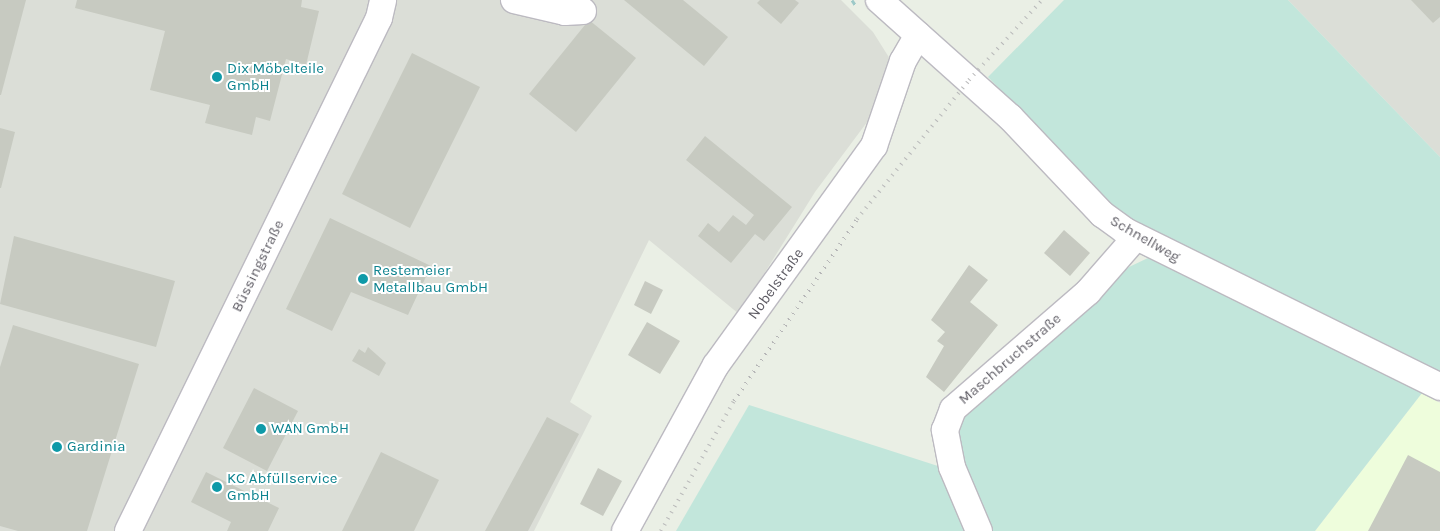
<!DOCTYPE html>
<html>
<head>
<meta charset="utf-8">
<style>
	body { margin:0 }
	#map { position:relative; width:1440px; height:531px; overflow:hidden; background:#eaefe5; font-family:Karla,sans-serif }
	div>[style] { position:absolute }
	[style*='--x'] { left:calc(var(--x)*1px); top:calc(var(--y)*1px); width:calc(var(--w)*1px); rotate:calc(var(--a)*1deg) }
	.commercial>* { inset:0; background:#eefddc }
	.industrial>* { inset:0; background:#dbded7 }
	.green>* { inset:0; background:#c2e6db }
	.building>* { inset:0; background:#c7cac1 }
	.path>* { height:3px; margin-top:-1.5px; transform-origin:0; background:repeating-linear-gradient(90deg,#9dc9c8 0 5px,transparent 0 7.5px) }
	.roads { filter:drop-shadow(1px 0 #bcbac1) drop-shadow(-1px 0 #bcbac1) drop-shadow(0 1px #bcbac1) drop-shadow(0 -1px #bcbac1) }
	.minor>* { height:26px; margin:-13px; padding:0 13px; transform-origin:13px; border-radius:13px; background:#fff }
	.rail>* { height:4px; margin-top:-2px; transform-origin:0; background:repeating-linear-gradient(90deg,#b6b6b7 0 1px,transparent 0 7px) }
	.dots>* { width:14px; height:14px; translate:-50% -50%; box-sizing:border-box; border:2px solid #fff; border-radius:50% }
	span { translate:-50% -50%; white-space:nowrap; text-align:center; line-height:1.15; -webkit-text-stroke:4px #fff; paint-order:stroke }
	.culture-label { font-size:15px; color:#0d838f }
	.left { translate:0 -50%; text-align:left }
	.street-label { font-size:15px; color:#5f5d65 }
</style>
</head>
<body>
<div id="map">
	<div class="commercial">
		<i style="clip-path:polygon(1422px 393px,1440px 403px,1440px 531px,1315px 531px)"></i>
	</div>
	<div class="industrial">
		<i style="clip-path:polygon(0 0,841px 0,873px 32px,890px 59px,885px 98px,815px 192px,739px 314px,649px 240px,570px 402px,592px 416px,534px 531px,0 531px)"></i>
		<i style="clip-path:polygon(1288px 0,1440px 0,1440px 157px)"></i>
	</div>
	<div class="green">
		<i style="clip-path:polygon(1064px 0,1288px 0,1440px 157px,1440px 376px,1128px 223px,988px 77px)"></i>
		<i style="clip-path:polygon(1148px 258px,1422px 393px,1315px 531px,988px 531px,959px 462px,955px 428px,968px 407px,1129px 267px)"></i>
		<i style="clip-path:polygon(749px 405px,941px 467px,970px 531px,676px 531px)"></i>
	</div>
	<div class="building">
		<i style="clip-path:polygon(0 0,26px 0,1px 95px,0 95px)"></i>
		<i style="clip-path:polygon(77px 0,302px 0,301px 7px,319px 11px,306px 65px,286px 59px,270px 121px,256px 117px,252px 135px,205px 123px,210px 105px,150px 90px,165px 31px,75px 8px)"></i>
		<i style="clip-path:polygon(624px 0,683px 0,728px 37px,704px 66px)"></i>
		<i style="clip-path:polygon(760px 0,795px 0,799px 3px,781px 24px,757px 3px)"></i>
		<i style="clip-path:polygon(1411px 0,1440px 0,1440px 17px,1433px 23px)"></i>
		<i style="clip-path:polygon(589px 20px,636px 58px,576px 132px,529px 94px)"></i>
		<i style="clip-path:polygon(412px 53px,480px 87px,410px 228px,342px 194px)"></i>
		<i style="clip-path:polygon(0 128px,15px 132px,1px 188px,0 188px)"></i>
		<i style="clip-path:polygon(705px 136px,792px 207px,764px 241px,755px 234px,731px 263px,698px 236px,708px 223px,719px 232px,733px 215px,746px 225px,754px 215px,686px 160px)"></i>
		<i style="clip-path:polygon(330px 218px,431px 266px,408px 315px,351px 292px,332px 331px,286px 309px)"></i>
		<i style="clip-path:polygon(1064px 230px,1090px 253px,1070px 276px,1044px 253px)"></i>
		<i style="clip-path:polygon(14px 236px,175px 281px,156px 347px,0 304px)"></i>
		<i style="clip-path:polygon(969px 265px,988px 280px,970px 302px,998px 325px,944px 392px,926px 377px,944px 346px,937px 341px,945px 332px,931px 320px)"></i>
		<i style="clip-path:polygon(645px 281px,663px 290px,651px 314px,634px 305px)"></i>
		<i style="clip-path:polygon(647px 322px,680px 341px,660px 374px,628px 355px)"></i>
		<i style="clip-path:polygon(13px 325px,139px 364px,87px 531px,18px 531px,0 526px,0 367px)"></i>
		<i style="clip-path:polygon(368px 347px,386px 363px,379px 376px,352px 361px,359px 349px,365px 353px)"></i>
		<i style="clip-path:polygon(254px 388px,298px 411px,267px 471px,223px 448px)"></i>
		<i style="clip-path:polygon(547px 417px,579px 434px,528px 531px,485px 531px)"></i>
		<i style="clip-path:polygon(381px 452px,439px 480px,414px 531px,342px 531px)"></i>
		<i style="clip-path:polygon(1408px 455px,1440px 472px,1440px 531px,1368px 531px)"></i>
		<i style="clip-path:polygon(598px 468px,622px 481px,603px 516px,580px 504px)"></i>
		<i style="clip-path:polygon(206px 472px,279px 508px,268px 531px,227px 531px,231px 522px,191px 502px)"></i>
	</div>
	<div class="path">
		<i style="--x:852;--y:0;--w:7;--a:56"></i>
	</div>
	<div class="roads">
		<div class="minor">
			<i style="--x:514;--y:0;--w:52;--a:13.2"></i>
			<i style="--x:565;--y:12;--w:18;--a:-3"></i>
			<i style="--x:879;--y:0;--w:176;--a:41.8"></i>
			<i style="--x:1010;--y:117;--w:134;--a:46.5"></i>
			<i style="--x:1102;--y:214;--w:29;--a:36"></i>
			<i style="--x:1125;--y:231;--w:352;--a:26.3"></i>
			<i style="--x:128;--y:531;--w:571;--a:-63.93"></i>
			<i style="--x:379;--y:18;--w:18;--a:-77"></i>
			<i style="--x:625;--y:531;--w:189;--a:-61.3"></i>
			<i style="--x:716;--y:365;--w:270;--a:-54.2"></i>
			<i style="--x:874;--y:146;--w:90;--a:-71.2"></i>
			<i style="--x:903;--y:61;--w:30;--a:-60"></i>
			<i style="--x:979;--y:531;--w:69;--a:-112.9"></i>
			<i style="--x:952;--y:467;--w:38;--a:-101"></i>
			<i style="--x:945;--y:430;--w:22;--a:-69"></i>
			<i style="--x:953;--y:409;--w:179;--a:-40.9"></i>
			<i style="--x:1088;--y:292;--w:73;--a:-48.9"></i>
		</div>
	</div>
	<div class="rail">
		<i style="--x:661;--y:531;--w:149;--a:-60.7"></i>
		<i style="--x:734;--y:401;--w:220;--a:-55.9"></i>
		<i style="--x:857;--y:219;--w:179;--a:-51.1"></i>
		<i style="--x:969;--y:80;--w:108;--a:-47.6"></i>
	</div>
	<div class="dots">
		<i style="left:217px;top:77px;background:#0f9aa8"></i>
		<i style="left:363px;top:279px;background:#0f9aa8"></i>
		<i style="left:261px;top:429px;background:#0f9aa8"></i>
		<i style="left:57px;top:447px;background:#0f9aa8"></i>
		<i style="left:217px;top:487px;background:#0f9aa8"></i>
	</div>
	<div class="culture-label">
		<span class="left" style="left:227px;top:77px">Dix Möbelteile<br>GmbH</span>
		<span class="left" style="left:373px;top:279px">Restemeier<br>Metallbau GmbH</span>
		<span class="left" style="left:271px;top:429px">WAN GmbH</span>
		<span class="left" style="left:67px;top:447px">Gardinia</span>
		<span class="left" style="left:227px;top:487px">KC Abfüllservice<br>GmbH</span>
	</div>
	<div class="street-label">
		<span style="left:1145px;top:239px;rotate:30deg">Schnellweg</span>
		<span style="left:258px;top:266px;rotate:-64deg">Büssingstraße</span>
		<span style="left:776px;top:284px;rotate:-54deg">Nobelstraße</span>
		<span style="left:1010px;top:359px;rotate:-41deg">Maschbruchstraße</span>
	</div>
</div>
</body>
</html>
